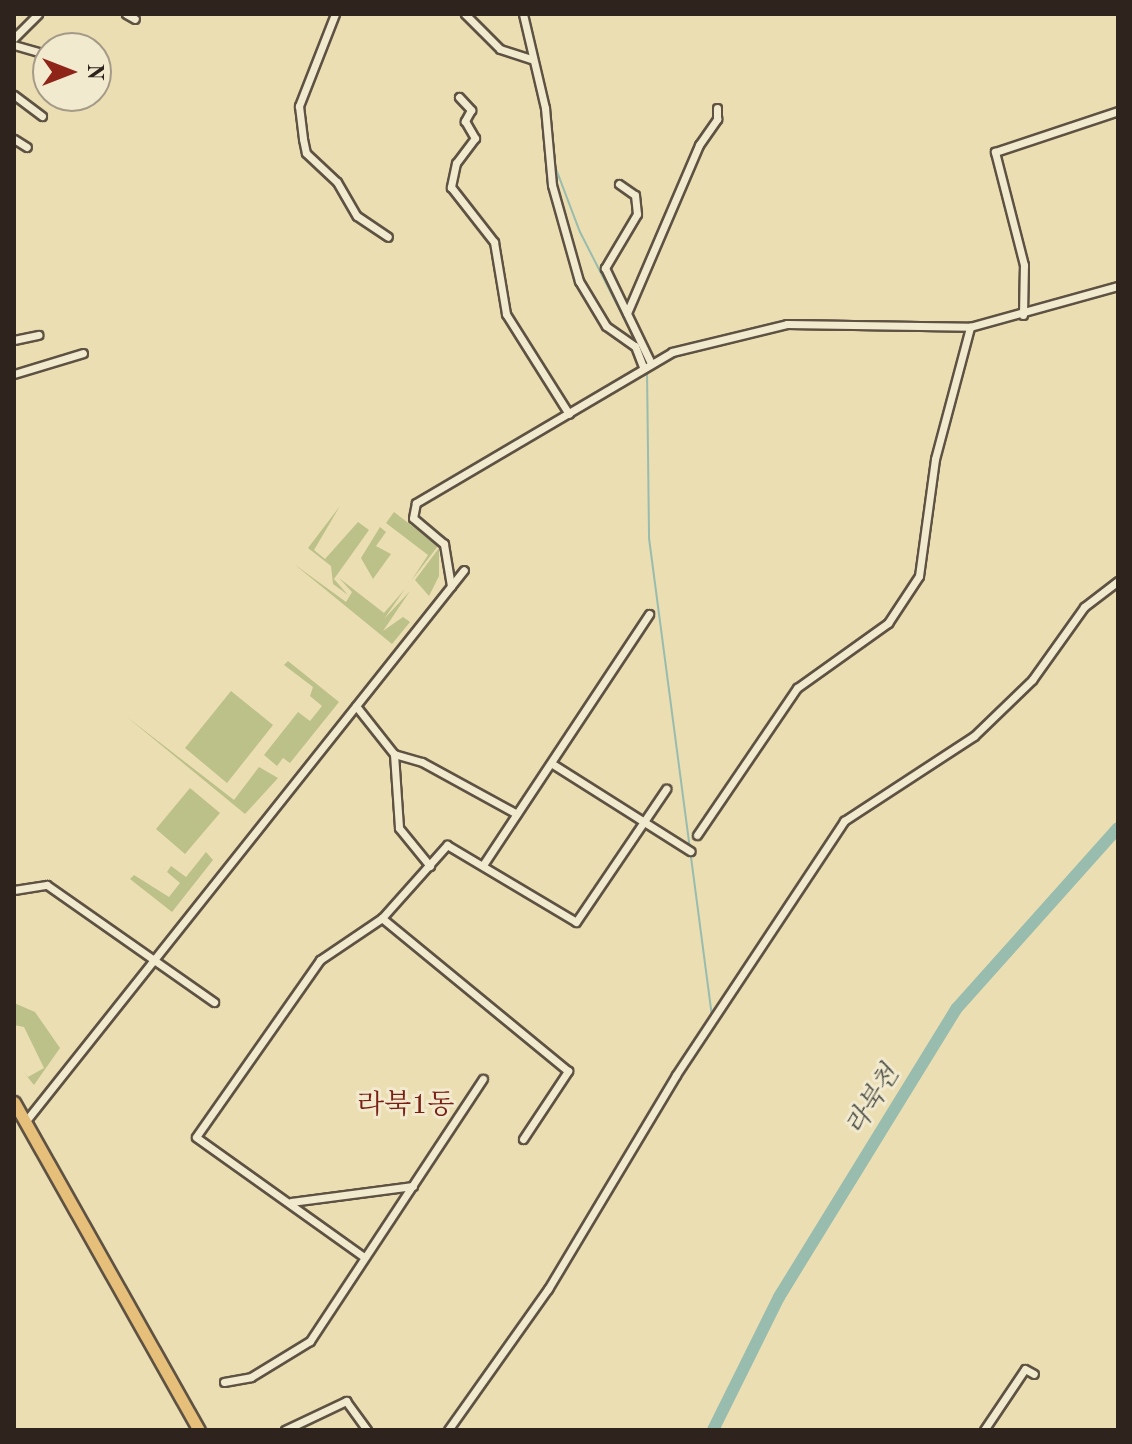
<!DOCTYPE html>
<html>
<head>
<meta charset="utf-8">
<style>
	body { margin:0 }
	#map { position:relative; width:1132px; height:1444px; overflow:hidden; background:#ebdeb3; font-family:"Old Standard TT","Noto Serif KR",serif }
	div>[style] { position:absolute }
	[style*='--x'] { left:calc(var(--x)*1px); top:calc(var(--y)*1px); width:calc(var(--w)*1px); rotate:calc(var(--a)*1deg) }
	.green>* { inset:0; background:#bcc089 }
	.stream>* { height:2px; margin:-1px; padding:0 1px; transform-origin:1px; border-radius:1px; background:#98bcae }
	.river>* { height:12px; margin:-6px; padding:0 6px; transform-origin:6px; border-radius:6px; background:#98bcae }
	.roads { filter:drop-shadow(2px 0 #5e5243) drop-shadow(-2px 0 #5e5243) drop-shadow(0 2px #5e5243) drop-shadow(0 -2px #5e5243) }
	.minor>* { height:7px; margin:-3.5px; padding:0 3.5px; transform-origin:3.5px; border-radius:3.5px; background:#f2eace }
	.highway>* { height:11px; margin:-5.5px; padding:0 5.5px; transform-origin:5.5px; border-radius:5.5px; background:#e6bf7a }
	span { translate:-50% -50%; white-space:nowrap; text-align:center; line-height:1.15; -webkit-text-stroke:6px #f2eace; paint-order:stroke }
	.water-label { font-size:26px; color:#4e5149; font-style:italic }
	.quarter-label { font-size:28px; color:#7a1f14 }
	.frame { position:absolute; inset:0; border:16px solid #2f231e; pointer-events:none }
	.north { position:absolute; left:32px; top:32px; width:80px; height:80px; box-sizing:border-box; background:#f2eace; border:2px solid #a49a88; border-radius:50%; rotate:90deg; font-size:22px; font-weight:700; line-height:32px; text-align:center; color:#2f231e }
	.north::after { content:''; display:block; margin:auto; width:28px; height:36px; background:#8f2418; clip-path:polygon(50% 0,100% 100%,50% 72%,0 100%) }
</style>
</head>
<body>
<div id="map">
	<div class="green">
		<i style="clip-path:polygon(340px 506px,314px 550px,325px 559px,358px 522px,369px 530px,334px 579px,348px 595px,333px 584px,331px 566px,308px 548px)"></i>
		<i style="clip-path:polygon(394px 512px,438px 546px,411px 581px,428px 555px,386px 523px)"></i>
		<i style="clip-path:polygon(380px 527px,386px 532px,376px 546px,391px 554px,373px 579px,361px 558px)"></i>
		<i style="clip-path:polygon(439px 548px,439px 576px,429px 596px,415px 580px)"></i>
		<i style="clip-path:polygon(294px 564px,346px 602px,352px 592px,339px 578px,384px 613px,405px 589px,384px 619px,410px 591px,383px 631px,403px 617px,410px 622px,392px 644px)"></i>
		<i style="clip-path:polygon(288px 661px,339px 702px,290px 763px,283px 758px,277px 766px,264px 755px,298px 712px,310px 721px,322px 706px,310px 696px,313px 687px,284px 665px)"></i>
		<i style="clip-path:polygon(231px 691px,273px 725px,227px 783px,185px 748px)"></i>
		<i style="clip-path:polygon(127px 717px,234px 800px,259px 767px,278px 778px,245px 814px)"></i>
		<i style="clip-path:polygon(190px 788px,220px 813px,185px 854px,156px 829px)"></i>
		<i style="clip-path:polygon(206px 852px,213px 860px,172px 912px,130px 879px,134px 875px,169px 897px,180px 883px,167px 872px,171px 866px,186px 877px)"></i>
		<i style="clip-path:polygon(14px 1003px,35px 1012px,60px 1048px,34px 1085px,22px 1070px,28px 1077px,44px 1068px,24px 1027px,14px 1025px)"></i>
	</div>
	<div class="stream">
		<i style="--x:553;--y:161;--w:76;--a:69.2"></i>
		<i style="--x:580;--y:232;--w:126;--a:63"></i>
		<i style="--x:641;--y:353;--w:11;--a:63"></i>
		<i style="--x:647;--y:370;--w:168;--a:89.3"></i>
		<i style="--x:649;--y:538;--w:481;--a:82.5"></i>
	</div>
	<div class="river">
		<i style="--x:713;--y:1430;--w:148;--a:-63.6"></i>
		<i style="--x:779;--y:1297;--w:339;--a:-58.4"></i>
		<i style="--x:957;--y:1008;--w:241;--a:-48.2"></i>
	</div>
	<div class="roads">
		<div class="minor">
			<i style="--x:126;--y:14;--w:10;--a:29"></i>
			<i style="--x:335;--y:14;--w:99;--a:111.4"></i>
			<i style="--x:299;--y:106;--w:33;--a:83"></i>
			<i style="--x:303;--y:139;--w:14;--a:78"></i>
			<i style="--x:306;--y:153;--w:42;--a:43.1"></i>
			<i style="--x:337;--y:182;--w:39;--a:60"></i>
			<i style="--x:357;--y:216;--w:37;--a:34"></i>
			<i style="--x:465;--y:14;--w:49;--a:45"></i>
			<i style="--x:500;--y:49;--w:33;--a:18"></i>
			<i style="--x:523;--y:14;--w:97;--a:76.8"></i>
			<i style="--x:545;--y:108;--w:77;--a:84.8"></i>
			<i style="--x:552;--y:185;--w:100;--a:74.3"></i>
			<i style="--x:579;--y:281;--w:52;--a:59"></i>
			<i style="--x:606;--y:326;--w:35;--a:35"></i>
			<i style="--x:635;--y:346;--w:22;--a:69"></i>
			<i style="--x:14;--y:38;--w:34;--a:-45"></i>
			<i style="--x:14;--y:45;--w:35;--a:16"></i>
			<i style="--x:14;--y:95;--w:35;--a:37"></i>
			<i style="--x:459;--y:97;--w:18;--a:47"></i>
			<i style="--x:471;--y:110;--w:13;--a:119"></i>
			<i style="--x:465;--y:121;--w:20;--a:60"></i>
			<i style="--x:475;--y:138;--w:31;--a:127"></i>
			<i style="--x:456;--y:163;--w:25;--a:102"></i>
			<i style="--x:451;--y:187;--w:70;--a:52"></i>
			<i style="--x:494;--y:242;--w:73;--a:80.5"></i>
			<i style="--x:506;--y:314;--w:118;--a:57.8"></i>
			<i style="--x:14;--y:139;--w:15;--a:32"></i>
			<i style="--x:619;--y:184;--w:19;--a:35"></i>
			<i style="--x:635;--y:195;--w:19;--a:84"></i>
			<i style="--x:637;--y:214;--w:63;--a:120.7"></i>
			<i style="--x:605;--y:268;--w:106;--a:64.2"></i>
			<i style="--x:627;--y:313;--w:183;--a:-66.8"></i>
			<i style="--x:699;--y:145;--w:32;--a:-55"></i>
			<i style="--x:717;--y:119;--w:11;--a:-90"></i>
			<i style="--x:1023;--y:315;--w:50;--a:-88.9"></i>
			<i style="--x:1024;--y:265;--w:117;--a:-104.4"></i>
			<i style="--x:995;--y:152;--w:130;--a:-18.4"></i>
			<i style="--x:14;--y:340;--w:25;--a:-12"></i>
			<i style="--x:14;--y:374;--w:72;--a:-16.9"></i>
			<i style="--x:451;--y:586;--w:43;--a:-99.5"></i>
			<i style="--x:444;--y:544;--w:40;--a:-140"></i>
			<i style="--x:413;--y:518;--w:15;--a:-79"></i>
			<i style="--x:416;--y:503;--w:297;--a:-30.5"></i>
			<i style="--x:672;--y:352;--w:118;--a:-13.7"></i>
			<i style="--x:787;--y:324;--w:183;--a:0.9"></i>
			<i style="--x:970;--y:327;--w:154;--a:-15.5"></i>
			<i style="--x:356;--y:706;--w:61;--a:51.6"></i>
			<i style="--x:394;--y:754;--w:74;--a:86.1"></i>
			<i style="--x:399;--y:828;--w:49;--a:50.8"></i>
			<i style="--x:394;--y:754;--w:29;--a:16"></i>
			<i style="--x:422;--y:762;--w:108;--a:28.7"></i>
			<i style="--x:551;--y:763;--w:165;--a:32.3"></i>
			<i style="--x:697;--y:835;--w:178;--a:-55.8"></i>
			<i style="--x:797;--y:688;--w:112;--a:-35.5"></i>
			<i style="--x:888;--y:623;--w:56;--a:-56.6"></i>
			<i style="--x:919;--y:576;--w:118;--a:-82.2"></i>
			<i style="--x:935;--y:459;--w:137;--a:-75.1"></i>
			<i style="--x:483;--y:865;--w:301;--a:-56.5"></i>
			<i style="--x:14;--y:890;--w:33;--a:-9"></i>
			<i style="--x:47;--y:885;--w:204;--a:35"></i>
			<i style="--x:25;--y:1122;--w:705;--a:-51.51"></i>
			<i style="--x:523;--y:1139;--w:82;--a:-56.5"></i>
			<i style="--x:568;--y:1071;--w:241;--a:-140.6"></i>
			<i style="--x:382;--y:918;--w:98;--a:-48.3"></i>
			<i style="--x:447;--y:845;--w:150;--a:30.8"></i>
			<i style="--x:576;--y:922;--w:161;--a:-55.9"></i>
			<i style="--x:291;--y:1202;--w:123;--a:-7.5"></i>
			<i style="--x:364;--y:1257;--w:206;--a:-144.5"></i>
			<i style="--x:196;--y:1137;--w:216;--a:-55"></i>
			<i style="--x:320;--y:960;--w:75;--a:-34.1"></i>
			<i style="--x:224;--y:1382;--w:27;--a:-10"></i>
			<i style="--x:251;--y:1377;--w:69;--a:-31.4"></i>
			<i style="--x:310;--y:1341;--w:314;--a:-56.6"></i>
			<i style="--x:285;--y:1430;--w:68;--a:-25.4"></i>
			<i style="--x:346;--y:1401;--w:36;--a:54"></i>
			<i style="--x:448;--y:1430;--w:173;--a:-54.7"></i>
			<i style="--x:548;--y:1289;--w:249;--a:-59.1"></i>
			<i style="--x:676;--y:1075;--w:305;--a:-56.5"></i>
			<i style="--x:844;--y:821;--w:155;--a:-33.2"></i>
			<i style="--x:974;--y:736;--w:81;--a:-44"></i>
			<i style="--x:1032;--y:680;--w:90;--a:-54.5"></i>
			<i style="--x:1084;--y:607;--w:43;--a:-37.4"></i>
			<i style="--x:984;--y:1430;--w:73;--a:-56.1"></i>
			<i style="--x:1025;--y:1369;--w:10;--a:29"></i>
		</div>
		<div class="highway">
			<i style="--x:14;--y:1102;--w:377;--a:60.6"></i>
		</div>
	</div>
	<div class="water-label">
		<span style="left:874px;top:1101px;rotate:-58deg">라북천</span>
	</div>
	<div class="quarter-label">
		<span style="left:406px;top:1106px">라북1동</span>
	</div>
	<div class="frame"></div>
	<div class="north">N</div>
</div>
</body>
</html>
